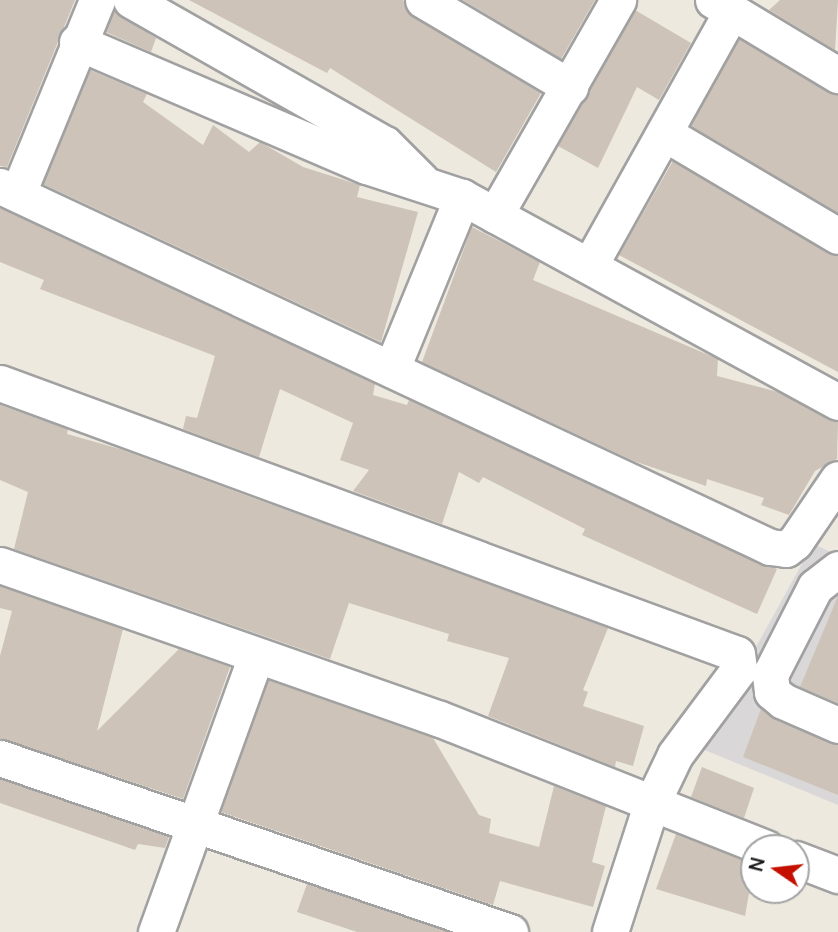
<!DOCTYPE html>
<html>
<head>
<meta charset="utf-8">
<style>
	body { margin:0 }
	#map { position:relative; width:838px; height:932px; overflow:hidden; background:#ede9df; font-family:Manrope,sans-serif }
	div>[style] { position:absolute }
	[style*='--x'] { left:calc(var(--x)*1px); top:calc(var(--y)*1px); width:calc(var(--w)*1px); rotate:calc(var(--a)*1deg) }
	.residential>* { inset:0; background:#d9d7d7 }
	.building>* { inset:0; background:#cdc3b8 }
	.roads { filter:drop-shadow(2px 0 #a1a1a1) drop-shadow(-2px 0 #a1a1a1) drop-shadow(0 2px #a1a1a1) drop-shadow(0 -2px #a1a1a1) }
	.street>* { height:35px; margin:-17.5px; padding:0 17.5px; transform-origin:17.5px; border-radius:17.5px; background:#fff }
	span { translate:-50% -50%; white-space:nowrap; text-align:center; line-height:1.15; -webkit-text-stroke:5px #fff; paint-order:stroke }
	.north { position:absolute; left:740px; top:834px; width:70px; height:70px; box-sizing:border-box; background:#fff; border:2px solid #a3a3a3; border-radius:50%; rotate:284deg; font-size:19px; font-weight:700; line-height:28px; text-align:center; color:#1a1a1a }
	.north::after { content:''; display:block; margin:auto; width:24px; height:32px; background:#c51000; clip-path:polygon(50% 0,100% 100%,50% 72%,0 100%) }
</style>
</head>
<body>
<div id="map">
	<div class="residential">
		<i style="clip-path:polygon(813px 544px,838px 555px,838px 805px,700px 748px)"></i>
	</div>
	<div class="building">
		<i style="clip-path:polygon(0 0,75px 0,7px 167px,0 166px)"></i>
		<i style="clip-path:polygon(189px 0,403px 0,413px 17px,541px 93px,496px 172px,330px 68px,327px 73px)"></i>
		<i style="clip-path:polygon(463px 0,595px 0,561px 59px)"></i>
		<i style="clip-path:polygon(780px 0,838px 0,835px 50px,769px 10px)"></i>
		<i style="clip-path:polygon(635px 10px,691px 43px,659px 100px,637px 87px,598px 168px,558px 146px)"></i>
		<i style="clip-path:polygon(114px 11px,156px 38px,151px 52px,106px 32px)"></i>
		<i style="clip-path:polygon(739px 39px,838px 95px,838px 213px,691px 126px)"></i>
		<i style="clip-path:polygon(90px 70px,147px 94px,143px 102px,203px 145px,213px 125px,249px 152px,260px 142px,303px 167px,360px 185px,357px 197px,418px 212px,381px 342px,43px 184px)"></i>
		<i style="clip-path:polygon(673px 161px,838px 256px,838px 372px,619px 255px)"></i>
		<i style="clip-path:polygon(0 208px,375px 384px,373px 395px,407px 405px,409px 400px,777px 569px,757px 614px,582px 535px,585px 529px,483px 477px,479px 483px,459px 472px,442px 524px,353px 491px,369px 470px,340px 460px,353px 423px,280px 389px,259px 457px,183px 429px,186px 416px,197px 418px,215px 356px,40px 289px,44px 280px,0 262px)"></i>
		<i style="clip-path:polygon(472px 227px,540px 262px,533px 280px,718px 359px,717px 376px,778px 392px,838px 422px,837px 459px,815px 471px,789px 515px,761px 505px,764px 498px,707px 479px,706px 486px,634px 461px,422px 362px)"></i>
		<i style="clip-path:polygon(0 405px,68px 429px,67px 434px,120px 449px,608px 628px,583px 690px,588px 692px,583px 706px,644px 726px,633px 766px,616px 761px,615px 767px,488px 716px,509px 658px,447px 641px,449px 634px,349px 603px,330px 659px,14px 549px,28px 492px,0 480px)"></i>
		<i style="clip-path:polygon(0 586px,123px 629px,97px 731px,179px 649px,230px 667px,183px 799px,0 738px,0 656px,12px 611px,0 608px)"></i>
		<i style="clip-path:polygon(838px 596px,838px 703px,800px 687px)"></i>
		<i style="clip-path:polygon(268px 680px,433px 738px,479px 815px,491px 819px,489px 833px,539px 847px,554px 786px,606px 806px,592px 862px,605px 866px,593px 907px,500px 881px,493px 905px,221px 812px)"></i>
		<i style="clip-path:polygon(761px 709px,838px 745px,838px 795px,743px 757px)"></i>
		<i style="clip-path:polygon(702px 767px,754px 788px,744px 818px,691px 797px)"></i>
		<i style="clip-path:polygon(0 779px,169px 837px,165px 848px,138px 844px,135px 850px,0 803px)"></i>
		<i style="clip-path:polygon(676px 834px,754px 865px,745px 916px,656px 889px)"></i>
		<i style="clip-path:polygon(307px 884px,448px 932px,357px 932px,297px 912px)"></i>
	</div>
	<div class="roads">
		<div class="street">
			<i style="--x:131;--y:0;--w:292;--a:29.6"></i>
			<i style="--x:385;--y:144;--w:51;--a:45"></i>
			<i style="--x:423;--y:0;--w:171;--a:30.6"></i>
			<i style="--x:713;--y:0;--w:146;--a:31"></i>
			<i style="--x:77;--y:42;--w:315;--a:23.2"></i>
			<i style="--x:367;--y:166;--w:100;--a:18.1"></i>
			<i style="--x:664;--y:133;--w:202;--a:30.6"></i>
			<i style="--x:0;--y:186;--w:850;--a:25.12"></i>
			<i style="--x:770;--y:547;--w:16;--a:7"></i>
			<i style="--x:786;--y:549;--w:11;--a:-38"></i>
			<i style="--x:795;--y:542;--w:76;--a:-55.7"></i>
			<i style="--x:18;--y:193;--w:209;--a:-67.7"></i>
			<i style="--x:495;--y:215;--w:248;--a:-60.2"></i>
			<i style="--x:591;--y:263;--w:289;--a:-60.8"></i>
			<i style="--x:392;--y:368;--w:185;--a:-67.7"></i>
			<i style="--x:462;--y:197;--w:428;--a:28.6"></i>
			<i style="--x:0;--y:383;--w:785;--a:20.19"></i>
			<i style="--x:737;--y:654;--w:15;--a:82"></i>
			<i style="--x:739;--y:669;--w:107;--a:126.7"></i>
			<i style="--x:675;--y:755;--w:55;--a:115.6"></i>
			<i style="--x:651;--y:805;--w:133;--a:107.9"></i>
			<i style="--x:0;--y:565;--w:466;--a:19.3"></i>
			<i style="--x:440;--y:719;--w:350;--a:21.6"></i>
			<i style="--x:838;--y:569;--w:29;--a:142"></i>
			<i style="--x:815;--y:587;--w:99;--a:117.1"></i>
			<i style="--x:770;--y:675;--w:17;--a:83"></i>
			<i style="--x:772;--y:692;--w:14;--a:39"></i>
			<i style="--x:783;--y:701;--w:60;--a:23.6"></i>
			<i style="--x:0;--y:758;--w:539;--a:18.84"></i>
			<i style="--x:796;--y:859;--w:45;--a:20.9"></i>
			<i style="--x:156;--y:932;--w:294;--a:-70.1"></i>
		</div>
	</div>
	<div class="north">N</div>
</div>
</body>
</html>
